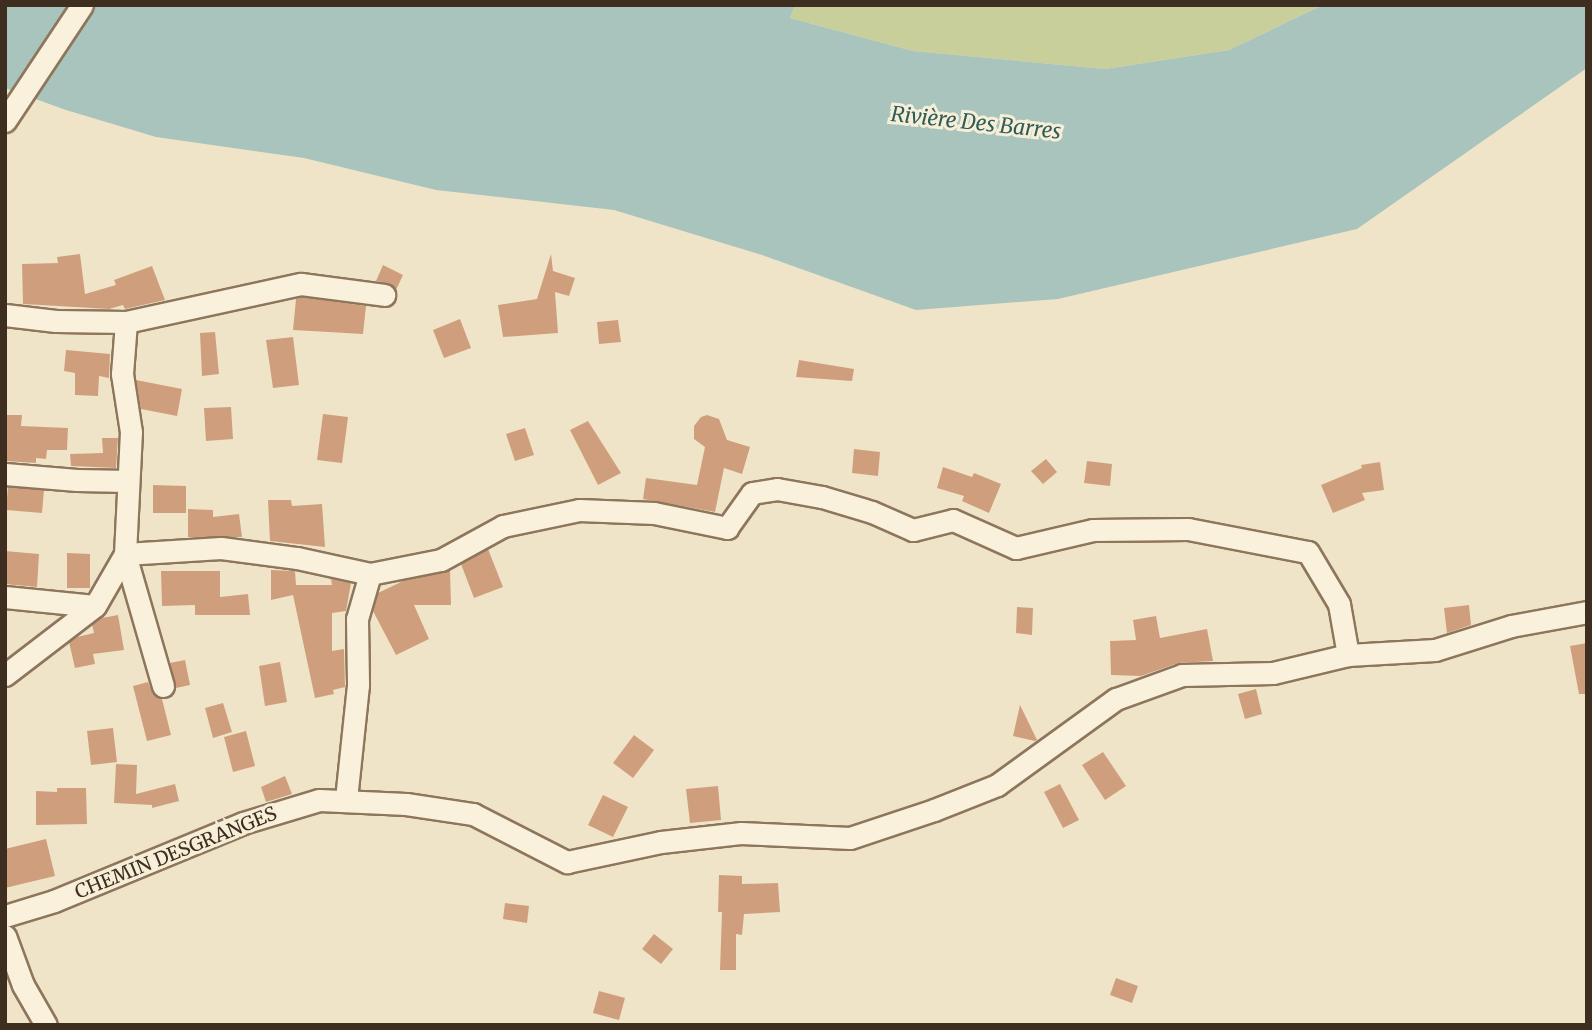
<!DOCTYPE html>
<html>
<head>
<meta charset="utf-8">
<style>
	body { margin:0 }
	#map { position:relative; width:1592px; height:1030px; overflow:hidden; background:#f0e4c8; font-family:Merriweather,serif }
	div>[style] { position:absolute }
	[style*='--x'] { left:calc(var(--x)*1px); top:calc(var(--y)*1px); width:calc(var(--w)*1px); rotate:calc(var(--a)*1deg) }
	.green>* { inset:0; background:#c9cf9b }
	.water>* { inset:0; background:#a9c4bc }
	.building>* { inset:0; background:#cf9f7d }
	.roads { filter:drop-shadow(2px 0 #8d765c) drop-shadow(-2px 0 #8d765c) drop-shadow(0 2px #8d765c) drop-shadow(0 -2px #8d765c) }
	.minor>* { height:21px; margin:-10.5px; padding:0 10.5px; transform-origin:10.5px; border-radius:10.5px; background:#faf1dc }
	span { translate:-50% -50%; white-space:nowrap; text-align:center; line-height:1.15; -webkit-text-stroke:6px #f7eed8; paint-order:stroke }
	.street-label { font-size:19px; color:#3d2e20 }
	.water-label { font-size:21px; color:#2f5d5a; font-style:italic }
	.frame { position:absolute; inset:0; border:7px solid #3d2e20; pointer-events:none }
</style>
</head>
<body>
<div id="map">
	<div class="green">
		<i style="clip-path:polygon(795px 5px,1323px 5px,1229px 50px,1105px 69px,913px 51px,790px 18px)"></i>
	</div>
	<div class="water">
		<i style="clip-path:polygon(5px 5px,795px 5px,790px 18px,913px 51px,1105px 69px,1229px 50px,1323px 5px,1587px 5px,1587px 68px,1357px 229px,1058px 299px,916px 310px,762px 255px,614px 210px,436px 190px,304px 158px,156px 137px,66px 110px,5px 88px)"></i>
	</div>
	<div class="building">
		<i style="clip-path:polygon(80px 254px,85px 294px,116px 285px,114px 280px,152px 266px,165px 300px,125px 309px,123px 305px,109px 309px,23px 304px,22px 264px,58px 263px,57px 257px)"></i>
		<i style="clip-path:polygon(551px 254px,553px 271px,575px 278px,569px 296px,555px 292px,558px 333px,503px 337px,498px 305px,537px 299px)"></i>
		<i style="clip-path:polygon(383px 265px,403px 275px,396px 290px,391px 284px,376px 281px)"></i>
		<i style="clip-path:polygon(302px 297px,366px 306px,363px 334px,293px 330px,296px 299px)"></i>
		<i style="clip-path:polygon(460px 319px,471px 348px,444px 358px,433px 330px)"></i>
		<i style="clip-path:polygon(618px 320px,621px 342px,599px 344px,597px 322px)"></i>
		<i style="clip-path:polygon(215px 332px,219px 374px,202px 376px,200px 333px)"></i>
		<i style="clip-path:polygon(293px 337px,299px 385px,273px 388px,266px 340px)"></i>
		<i style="clip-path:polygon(66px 350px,110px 354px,109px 378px,99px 376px,98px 396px,75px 395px,75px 373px,64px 371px)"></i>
		<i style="clip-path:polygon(799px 360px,854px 369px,852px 381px,796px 377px)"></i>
		<i style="clip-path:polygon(136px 380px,182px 389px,177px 416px,141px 409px)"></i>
		<i style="clip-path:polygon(231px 407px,233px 439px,206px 441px,204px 408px)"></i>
		<i style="clip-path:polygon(323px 414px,348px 417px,342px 463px,317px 460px)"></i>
		<i style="clip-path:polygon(5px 415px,22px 415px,21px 426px,68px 428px,67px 450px,47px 450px,46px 459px,36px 458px,36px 463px,5px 461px)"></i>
		<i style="clip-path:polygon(707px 415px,719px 419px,727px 440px,750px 447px,742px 474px,724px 468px,715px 512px,643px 499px,646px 478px,697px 485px,705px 447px,694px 439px,694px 426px,701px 417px)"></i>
		<i style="clip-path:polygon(588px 421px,621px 473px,598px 485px,570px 430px)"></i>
		<i style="clip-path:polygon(525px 428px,534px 455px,515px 461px,506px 434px)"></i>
		<i style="clip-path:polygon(102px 438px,118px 438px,116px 468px,71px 466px,70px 454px,103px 453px)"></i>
		<i style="clip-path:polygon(854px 449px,880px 452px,878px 476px,852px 473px)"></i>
		<i style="clip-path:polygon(1046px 459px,1057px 472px,1043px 484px,1031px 471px)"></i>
		<i style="clip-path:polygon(1087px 461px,1112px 464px,1110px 486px,1084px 483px)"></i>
		<i style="clip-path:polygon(1380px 462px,1384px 490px,1362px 493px,1365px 500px,1333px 513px,1321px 485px,1362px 468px,1361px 465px)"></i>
		<i style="clip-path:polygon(943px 467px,972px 477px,974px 473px,1001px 484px,989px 513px,962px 501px,964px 496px,937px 488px)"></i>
		<i style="clip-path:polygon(153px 485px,186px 486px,186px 513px,153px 513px)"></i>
		<i style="clip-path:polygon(8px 487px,44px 490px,42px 513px,6px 510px)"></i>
		<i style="clip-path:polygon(268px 500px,291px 500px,292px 506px,322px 504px,325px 547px,270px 541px)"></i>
		<i style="clip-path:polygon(188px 509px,213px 510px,213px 517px,239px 514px,242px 537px,188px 537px)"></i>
		<i style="clip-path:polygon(488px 549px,503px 587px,474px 598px,461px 564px)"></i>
		<i style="clip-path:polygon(5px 551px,39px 554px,37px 587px,5px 584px)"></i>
		<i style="clip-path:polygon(67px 553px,90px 554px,90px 588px,67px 588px)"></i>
		<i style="clip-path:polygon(271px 570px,295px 571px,296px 585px,332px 585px,331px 579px,351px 583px,346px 611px,332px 613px,332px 651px,344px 649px,345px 687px,333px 690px,334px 694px,315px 698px,293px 595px,271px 600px)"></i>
		<i style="clip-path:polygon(450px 570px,451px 605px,414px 605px,429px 639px,396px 655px,373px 611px,378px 593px,403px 581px)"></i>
		<i style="clip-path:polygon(161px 571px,220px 571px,220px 597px,248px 594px,250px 615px,195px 615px,195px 605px,162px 606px)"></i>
		<i style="clip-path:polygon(1469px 605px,1471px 625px,1447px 633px,1444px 608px)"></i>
		<i style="clip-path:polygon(1017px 607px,1033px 608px,1032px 635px,1016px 633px)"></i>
		<i style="clip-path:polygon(118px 615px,124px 650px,93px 654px,95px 664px,75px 668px,69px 642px,77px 637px,94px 633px,92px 624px,102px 618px)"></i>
		<i style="clip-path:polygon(1156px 616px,1160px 638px,1207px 629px,1213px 661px,1178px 663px,1141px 676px,1111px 675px,1110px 641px,1136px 640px,1133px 620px)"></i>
		<i style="clip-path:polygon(1587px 643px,1587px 694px,1579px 694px,1570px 646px)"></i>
		<i style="clip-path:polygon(185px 660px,190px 685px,176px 688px,170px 663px)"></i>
		<i style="clip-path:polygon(280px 662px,287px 702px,265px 706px,259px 666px)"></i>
		<i style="clip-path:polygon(148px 682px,153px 695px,162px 699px,171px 735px,147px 741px,133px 686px)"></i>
		<i style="clip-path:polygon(1256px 689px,1262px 714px,1245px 719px,1238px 694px)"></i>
		<i style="clip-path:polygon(223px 703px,232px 732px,213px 738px,205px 708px)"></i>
		<i style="clip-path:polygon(1020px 705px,1037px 740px,1035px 741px,1013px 736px)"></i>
		<i style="clip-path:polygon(113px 728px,117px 762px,91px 765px,87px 731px)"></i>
		<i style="clip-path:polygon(246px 731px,255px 766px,233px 772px,224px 737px)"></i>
		<i style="clip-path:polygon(634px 735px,654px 750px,633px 778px,613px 763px)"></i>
		<i style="clip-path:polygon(1103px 752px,1126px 786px,1105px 800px,1082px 765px)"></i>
		<i style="clip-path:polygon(116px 764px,137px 765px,136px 794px,175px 784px,179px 801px,152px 808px,152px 805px,114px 803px)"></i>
		<i style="clip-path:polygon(285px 776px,292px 794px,266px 802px,261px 787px)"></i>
		<i style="clip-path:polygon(1060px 784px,1079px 820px,1063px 828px,1044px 792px)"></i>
		<i style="clip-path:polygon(718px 786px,721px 820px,690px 823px,686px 789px)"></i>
		<i style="clip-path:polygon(57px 788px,86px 788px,87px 824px,36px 825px,36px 791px,57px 792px)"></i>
		<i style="clip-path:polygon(603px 795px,628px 807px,613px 837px,588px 825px)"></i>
		<i style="clip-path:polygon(46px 839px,55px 876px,5px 888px,5px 849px)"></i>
		<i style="clip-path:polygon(719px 875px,742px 876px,742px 884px,778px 883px,780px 912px,744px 914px,742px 935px,736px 934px,736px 970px,720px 970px,722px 912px,718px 912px)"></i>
		<i style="clip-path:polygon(505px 903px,529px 906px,527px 923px,503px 919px)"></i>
		<i style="clip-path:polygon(654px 934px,673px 949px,661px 964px,642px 949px)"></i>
		<i style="clip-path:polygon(1116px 978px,1138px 986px,1132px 1003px,1110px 995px)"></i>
		<i style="clip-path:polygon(599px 991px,625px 998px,619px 1020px,593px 1013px)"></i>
	</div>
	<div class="roads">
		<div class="minor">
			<i style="--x:5;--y:121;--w:139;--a:-56.4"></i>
			<i style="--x:5;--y:315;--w:51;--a:6.7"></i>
			<i style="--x:56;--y:321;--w:70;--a:0.8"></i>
			<i style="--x:5;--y:474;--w:72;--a:4.8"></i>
			<i style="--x:77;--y:480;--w:51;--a:1.1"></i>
			<i style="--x:370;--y:574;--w:72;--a:-11.2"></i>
			<i style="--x:441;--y:560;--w:71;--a:-28.7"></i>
			<i style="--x:503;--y:526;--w:78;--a:-11.9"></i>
			<i style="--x:579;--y:510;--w:75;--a:2.3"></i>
			<i style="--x:654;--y:513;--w:75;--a:11.6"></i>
			<i style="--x:727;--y:528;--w:43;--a:-54.5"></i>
			<i style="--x:752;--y:493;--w:25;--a:-9"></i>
			<i style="--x:777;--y:489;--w:46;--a:10.1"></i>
			<i style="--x:822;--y:497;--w:52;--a:16.7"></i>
			<i style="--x:872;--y:512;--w:45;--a:23.7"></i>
			<i style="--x:913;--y:530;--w:41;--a:-14"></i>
			<i style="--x:953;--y:520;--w:69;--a:24"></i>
			<i style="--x:1016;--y:548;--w:79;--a:-13.2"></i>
			<i style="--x:1093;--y:530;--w:95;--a:-0.6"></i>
			<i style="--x:1188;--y:529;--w:122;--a:10.9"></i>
			<i style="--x:1308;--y:552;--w:61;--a:59.2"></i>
			<i style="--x:1339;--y:604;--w:52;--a:80"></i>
			<i style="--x:5;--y:597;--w:90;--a:5.7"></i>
			<i style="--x:5;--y:675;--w:113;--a:-37.5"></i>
			<i style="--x:95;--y:606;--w:60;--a:-60"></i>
			<i style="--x:125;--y:554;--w:96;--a:-3.6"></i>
			<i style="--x:221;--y:548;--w:77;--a:7.5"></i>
			<i style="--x:297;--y:558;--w:75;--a:12.4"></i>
			<i style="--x:370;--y:574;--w:47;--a:106.1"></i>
			<i style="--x:357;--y:619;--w:66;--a:89.1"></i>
			<i style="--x:358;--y:685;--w:116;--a:96"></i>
			<i style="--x:163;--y:686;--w:137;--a:-106.1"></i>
			<i style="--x:125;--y:554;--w:122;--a:-87.2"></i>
			<i style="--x:131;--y:432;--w:59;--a:-98.8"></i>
			<i style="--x:122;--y:374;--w:52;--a:-85.6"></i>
			<i style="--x:126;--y:322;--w:179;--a:-12.3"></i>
			<i style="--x:301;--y:284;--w:84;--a:7.5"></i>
			<i style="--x:5;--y:916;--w:51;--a:-17"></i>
			<i style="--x:54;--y:901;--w:204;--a:-22.4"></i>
			<i style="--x:243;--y:823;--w:79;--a:-16.8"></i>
			<i style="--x:319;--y:800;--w:87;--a:2.6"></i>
			<i style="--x:406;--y:804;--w:68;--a:8.5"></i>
			<i style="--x:473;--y:814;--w:106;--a:27.1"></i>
			<i style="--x:567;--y:862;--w:96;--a:-12"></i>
			<i style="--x:661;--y:842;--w:81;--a:-6.4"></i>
			<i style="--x:741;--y:833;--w:109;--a:2.6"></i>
			<i style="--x:850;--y:838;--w:89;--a:-18.4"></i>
			<i style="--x:934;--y:810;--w:68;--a:-21.6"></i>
			<i style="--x:997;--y:785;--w:147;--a:-35.9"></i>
			<i style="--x:1116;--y:699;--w:70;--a:-20"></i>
			<i style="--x:1182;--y:675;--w:91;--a:-1.3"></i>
			<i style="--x:1273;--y:673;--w:77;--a:-13.5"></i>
			<i style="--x:1348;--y:655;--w:87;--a:-3.3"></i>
			<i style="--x:1435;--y:650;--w:80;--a:-17.5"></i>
			<i style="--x:1511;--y:626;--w:77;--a:-10.4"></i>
			<i style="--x:5;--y:936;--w:52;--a:69.8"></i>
			<i style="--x:23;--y:985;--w:46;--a:60.1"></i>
		</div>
	</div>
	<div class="street-label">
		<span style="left:176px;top:853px;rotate:-22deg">CHEMIN DESGRANGES</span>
	</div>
	<div class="water-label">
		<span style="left:976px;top:123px;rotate:6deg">Rivière Des Barres</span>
	</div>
	<div class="frame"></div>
</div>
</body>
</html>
